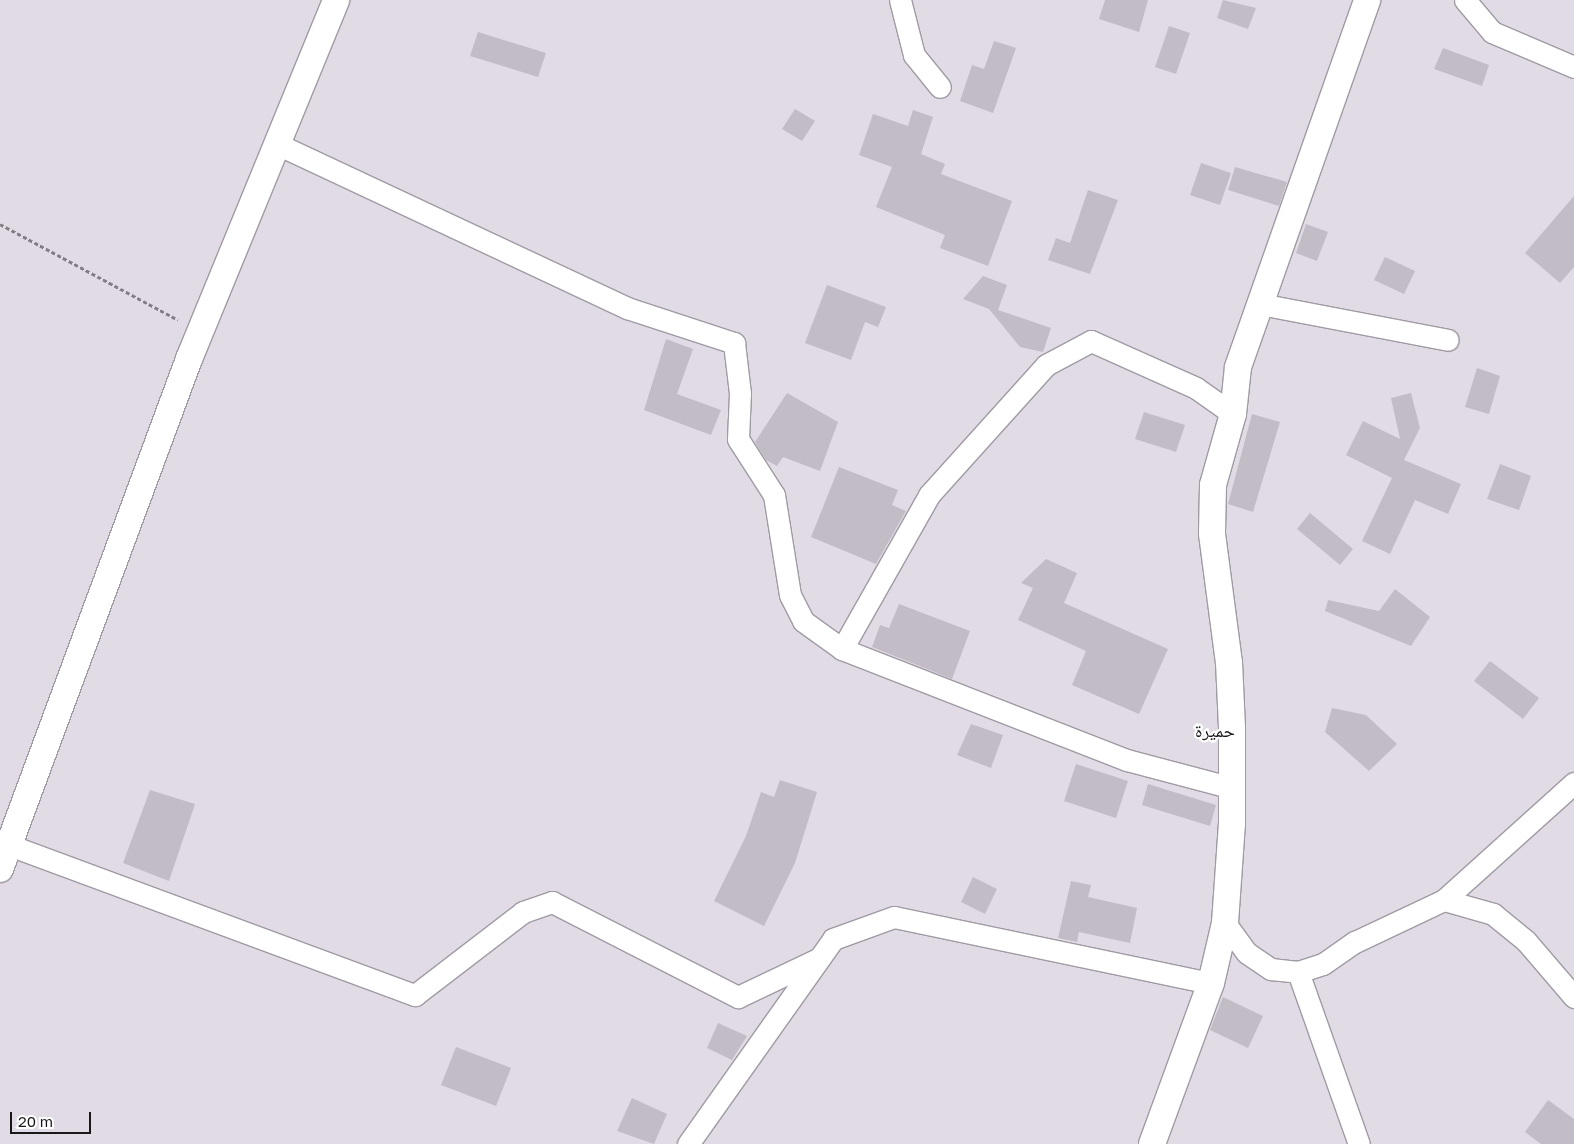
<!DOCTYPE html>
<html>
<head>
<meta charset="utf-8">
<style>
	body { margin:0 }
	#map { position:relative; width:1574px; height:1144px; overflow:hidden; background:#e1dbe6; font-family:"Golos Text","Noto Naskh Arabic",sans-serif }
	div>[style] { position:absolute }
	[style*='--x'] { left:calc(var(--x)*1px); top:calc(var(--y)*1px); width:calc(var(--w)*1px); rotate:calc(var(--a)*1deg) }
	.building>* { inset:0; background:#c2bcc6 }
	.path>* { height:3px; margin-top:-1.5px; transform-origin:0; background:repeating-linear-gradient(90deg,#827e86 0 4px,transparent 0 6.5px) }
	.roads { filter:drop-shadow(1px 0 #a09aa4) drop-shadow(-1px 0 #a09aa4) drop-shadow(0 1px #a09aa4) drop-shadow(0 -1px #a09aa4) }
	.minor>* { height:21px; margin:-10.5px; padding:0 10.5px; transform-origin:10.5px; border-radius:10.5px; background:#fff }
	.tertiary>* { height:26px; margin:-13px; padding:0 13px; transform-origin:13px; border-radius:13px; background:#fff }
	span { translate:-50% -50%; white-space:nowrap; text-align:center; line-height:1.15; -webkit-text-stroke:4.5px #fff; paint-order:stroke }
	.quarter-label { font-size:18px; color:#19171a }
	.scale { position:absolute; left:10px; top:1112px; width:81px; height:22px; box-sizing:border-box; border:2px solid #19171a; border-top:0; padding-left:6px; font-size:15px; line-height:18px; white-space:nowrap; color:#19171a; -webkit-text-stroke:4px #fff; paint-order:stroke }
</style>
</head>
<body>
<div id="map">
	<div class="building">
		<i style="clip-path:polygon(1105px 0,1148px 0,1139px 32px,1099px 19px)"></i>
		<i style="clip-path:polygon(1223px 0,1256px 8px,1248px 29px,1217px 18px)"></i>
		<i style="clip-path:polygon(1169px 26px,1190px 33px,1176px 74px,1155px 67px)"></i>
		<i style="clip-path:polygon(478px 32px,546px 53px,538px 77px,470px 56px)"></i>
		<i style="clip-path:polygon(994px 41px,1016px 48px,993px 113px,960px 101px,972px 65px,984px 69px)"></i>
		<i style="clip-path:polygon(1443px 48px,1489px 65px,1482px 86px,1434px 69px)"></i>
		<i style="clip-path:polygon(795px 109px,815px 121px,802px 141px,782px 129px)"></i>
		<i style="clip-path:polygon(913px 110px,933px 117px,921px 154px,945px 164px,941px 174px,1012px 201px,988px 266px,940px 248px,945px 235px,876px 207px,892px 167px,859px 155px,873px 114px,908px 126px)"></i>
		<i style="clip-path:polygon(1201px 163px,1231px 173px,1220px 205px,1190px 195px)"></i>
		<i style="clip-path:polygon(1235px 167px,1287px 182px,1279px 206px,1228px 190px)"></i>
		<i style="clip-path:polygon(1088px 190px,1118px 200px,1090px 274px,1048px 260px,1056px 238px,1070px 243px)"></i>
		<i style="clip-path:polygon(1574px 196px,1574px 267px,1560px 283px,1525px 253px)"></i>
		<i style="clip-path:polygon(1306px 224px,1328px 232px,1317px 261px,1296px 253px)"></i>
		<i style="clip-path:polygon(1385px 257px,1415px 271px,1404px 294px,1374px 280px)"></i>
		<i style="clip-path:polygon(983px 276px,1007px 285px,998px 310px,1051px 328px,1043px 352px,1020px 347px,989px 309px,963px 299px)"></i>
		<i style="clip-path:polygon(827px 285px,886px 307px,878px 327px,865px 322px,851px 360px,805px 343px)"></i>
		<i style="clip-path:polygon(666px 339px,693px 349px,677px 394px,721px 410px,711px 435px,644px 410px)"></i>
		<i style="clip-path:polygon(1477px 368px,1500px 376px,1489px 414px,1465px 407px)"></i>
		<i style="clip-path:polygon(787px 393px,838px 422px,820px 471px,783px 457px,777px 466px,766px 460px,755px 442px)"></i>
		<i style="clip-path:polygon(1411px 393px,1420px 428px,1404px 460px,1461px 484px,1448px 514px,1415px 500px,1390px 554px,1362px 541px,1392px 478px,1346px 455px,1363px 421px,1400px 439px,1391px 398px)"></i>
		<i style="clip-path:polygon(1144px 412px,1185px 425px,1176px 452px,1135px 439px)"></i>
		<i style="clip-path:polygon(1252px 414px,1280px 422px,1253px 512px,1228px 504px)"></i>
		<i style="clip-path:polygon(1500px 464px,1531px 476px,1519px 510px,1487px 499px)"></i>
		<i style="clip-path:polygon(839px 467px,898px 490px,892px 505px,906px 511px,876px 564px,811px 537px)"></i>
		<i style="clip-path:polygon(1310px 513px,1353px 549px,1340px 565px,1297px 529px)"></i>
		<i style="clip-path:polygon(1046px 559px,1077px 573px,1064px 603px,1168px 649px,1139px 714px,1072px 685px,1086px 651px,1018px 620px,1033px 588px,1021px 583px)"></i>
		<i style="clip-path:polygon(1395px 589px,1430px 617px,1411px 646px,1325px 611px,1328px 600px,1379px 611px)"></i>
		<i style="clip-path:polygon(899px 604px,970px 631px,952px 679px,872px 647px,880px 625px,889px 628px)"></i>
		<i style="clip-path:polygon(1490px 661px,1539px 698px,1523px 719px,1474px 681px)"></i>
		<i style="clip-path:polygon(1332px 708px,1366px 715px,1397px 744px,1369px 771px,1325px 732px)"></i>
		<i style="clip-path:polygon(971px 724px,1003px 735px,991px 768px,957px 755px)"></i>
		<i style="clip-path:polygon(1076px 764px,1128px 781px,1116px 818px,1064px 801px)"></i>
		<i style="clip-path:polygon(780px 780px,817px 792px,795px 863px,764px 926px,714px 901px,746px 836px,761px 792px,774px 797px)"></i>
		<i style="clip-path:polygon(1148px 784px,1216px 805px,1210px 826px,1142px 805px)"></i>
		<i style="clip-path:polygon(150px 790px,195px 804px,169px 881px,123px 863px)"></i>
		<i style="clip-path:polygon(973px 877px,997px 889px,985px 914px,961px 902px)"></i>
		<i style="clip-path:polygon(1071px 881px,1091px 885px,1088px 897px,1137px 908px,1130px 943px,1079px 932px,1077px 942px,1058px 938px)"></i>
		<i style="clip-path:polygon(1223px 997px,1263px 1016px,1248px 1048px,1210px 1030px)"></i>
		<i style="clip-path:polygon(718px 1023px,747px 1036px,732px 1060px,707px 1048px)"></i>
		<i style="clip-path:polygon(456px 1047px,511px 1068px,496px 1106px,441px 1085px)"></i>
		<i style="clip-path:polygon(632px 1098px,667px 1114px,654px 1144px,617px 1131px)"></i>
		<i style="clip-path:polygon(1548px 1100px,1574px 1119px,1574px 1144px,1541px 1144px,1525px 1132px)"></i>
	</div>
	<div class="path">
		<i style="--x:0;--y:224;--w:202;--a:28.3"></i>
	</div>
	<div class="roads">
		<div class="minor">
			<i style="--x:900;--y:0;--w:57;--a:75.7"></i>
			<i style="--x:914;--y:55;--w:41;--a:50.9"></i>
			<i style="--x:1465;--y:0;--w:42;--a:49.8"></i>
			<i style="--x:1492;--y:32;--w:89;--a:23.1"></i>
			<i style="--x:277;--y:144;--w:387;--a:25.1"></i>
			<i style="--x:627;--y:308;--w:113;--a:18.1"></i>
			<i style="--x:734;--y:343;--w:50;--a:83.2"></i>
			<i style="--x:740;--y:393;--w:46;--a:92.5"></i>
			<i style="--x:738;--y:439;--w:67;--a:57.3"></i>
			<i style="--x:774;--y:495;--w:101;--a:80.9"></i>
			<i style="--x:790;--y:595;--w:29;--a:63"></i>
			<i style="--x:803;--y:621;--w:48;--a:35.7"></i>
			<i style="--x:842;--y:649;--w:306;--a:21.3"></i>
			<i style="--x:1127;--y:760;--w:109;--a:14.9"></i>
			<i style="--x:1260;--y:304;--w:191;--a:10.8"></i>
			<i style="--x:842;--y:649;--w:177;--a:-60.5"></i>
			<i style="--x:929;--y:495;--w:175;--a:-48"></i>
			<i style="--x:1046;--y:365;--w:51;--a:-28.1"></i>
			<i style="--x:1091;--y:341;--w:115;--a:24.1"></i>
			<i style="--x:1196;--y:388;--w:45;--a:35.1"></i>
			<i style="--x:9;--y:845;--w:433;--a:20.3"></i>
			<i style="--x:415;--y:995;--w:136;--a:-37.5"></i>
			<i style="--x:523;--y:912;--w:31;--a:-19"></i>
			<i style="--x:552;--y:902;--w:209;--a:27.1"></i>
			<i style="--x:738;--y:997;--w:89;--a:-25.4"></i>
			<i style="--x:1444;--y:900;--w:51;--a:15.9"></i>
			<i style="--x:1493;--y:914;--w:43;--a:39.3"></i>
			<i style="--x:1526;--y:941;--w:74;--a:49.4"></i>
			<i style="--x:1225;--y:923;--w:37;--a:54"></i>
			<i style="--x:1247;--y:953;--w:29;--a:34"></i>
			<i style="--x:1271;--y:969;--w:27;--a:6"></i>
			<i style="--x:1298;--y:972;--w:26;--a:-18"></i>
			<i style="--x:1323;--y:964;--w:39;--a:-35"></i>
			<i style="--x:1355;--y:942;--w:98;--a:-25.3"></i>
			<i style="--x:1444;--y:900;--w:175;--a:-42"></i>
			<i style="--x:1298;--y:972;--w:182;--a:70.5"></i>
			<i style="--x:688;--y:1144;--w:251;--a:-54.7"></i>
			<i style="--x:833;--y:939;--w:65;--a:-19.8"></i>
			<i style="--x:894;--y:917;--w:324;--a:11.8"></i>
		</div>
		<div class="tertiary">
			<i style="--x:0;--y:869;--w:544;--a:-69.67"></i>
			<i style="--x:189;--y:359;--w:388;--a:-67.7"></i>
			<i style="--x:1152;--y:1144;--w:171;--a:-69.9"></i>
			<i style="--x:1211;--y:983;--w:62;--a:-76.9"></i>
			<i style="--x:1225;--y:923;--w:99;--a:-86"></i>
			<i style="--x:1232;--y:824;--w:96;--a:-90"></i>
			<i style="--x:1232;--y:728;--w:65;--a:-92.6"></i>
			<i style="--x:1229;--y:663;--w:131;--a:-97.5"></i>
			<i style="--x:1212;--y:533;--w:48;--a:-88.8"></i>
			<i style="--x:1213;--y:485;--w:74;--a:-74.3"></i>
			<i style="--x:1233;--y:414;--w:47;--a:-83.9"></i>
			<i style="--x:1238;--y:367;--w:389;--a:-70.6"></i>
		</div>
	</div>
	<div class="quarter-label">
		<span style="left:1215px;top:730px">حميرة</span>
	</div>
	<div class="scale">20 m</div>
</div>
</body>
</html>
